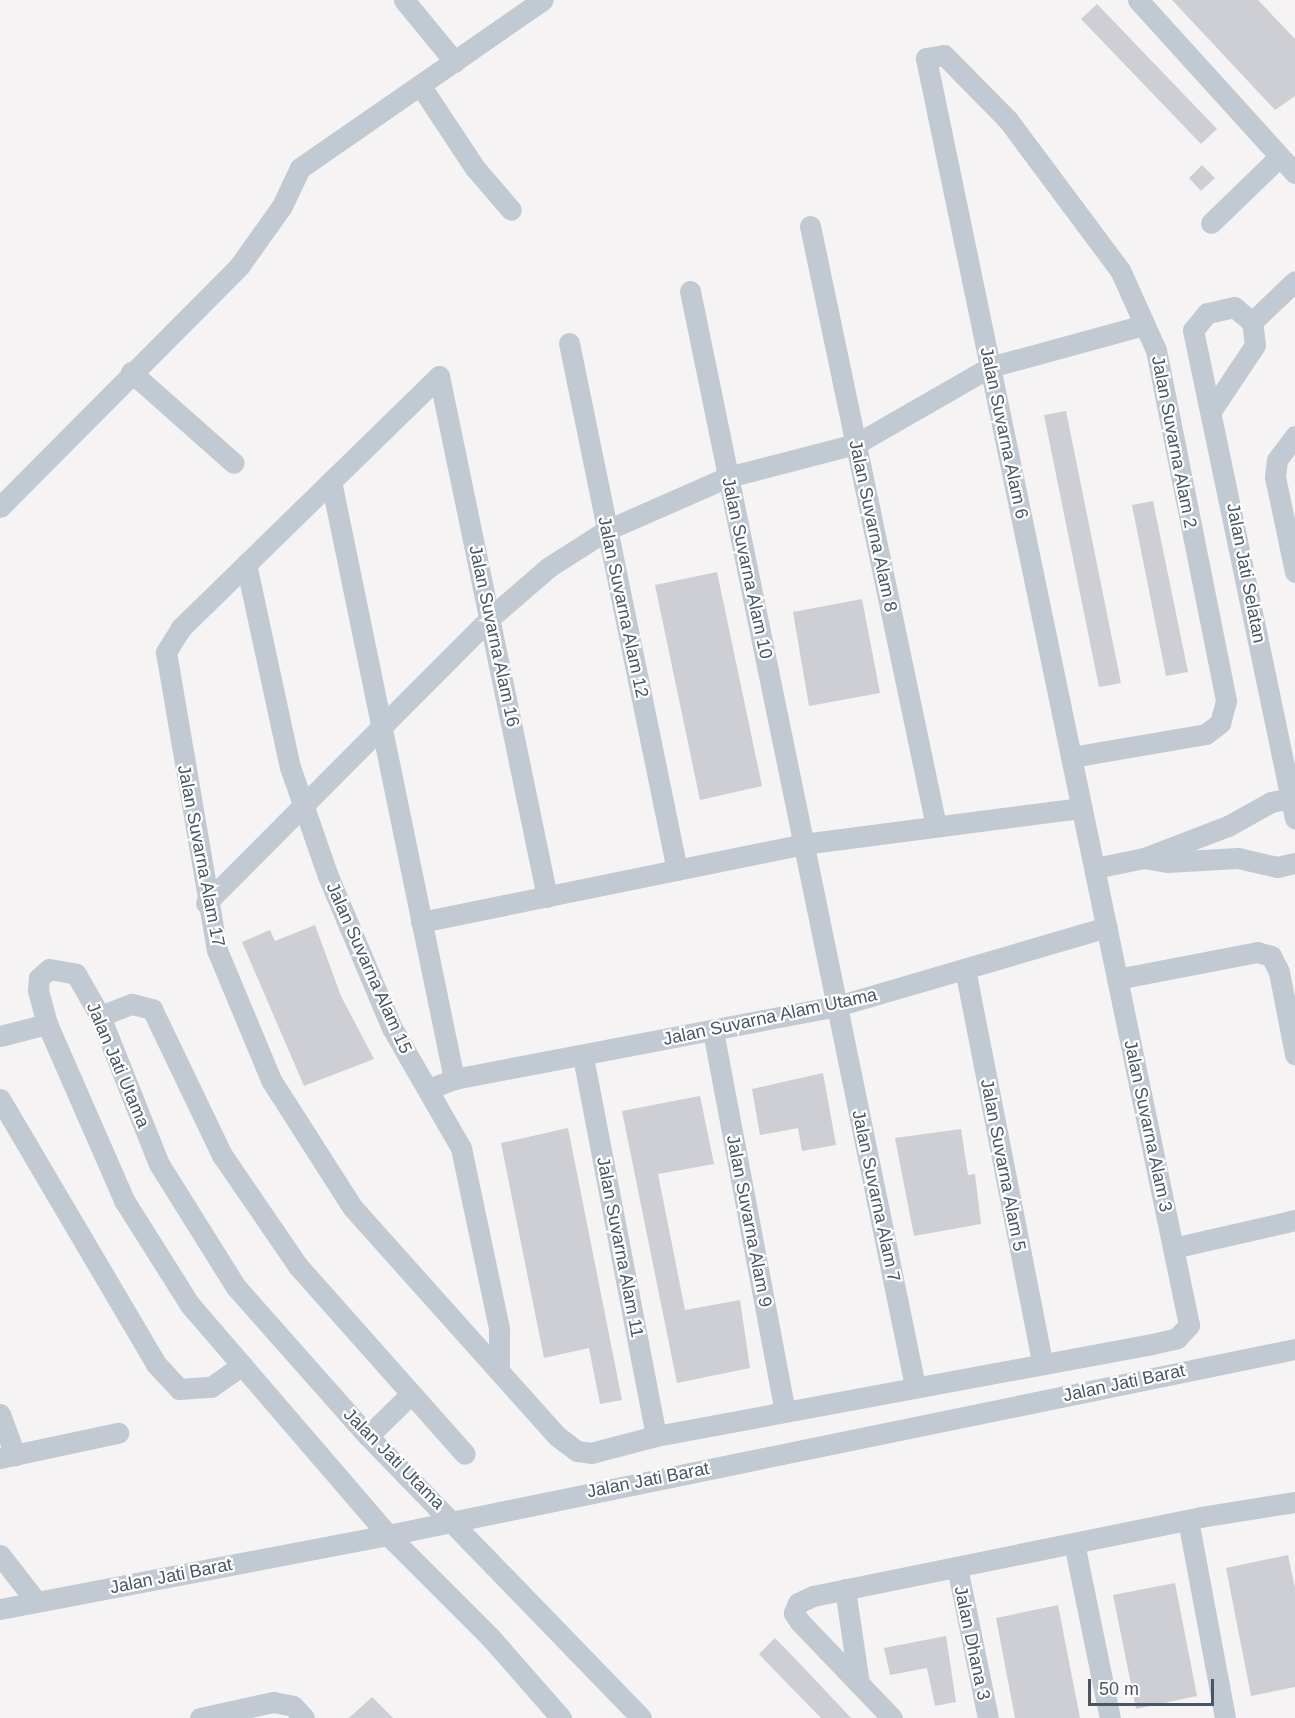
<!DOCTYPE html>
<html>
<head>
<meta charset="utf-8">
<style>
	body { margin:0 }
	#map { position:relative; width:1295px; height:1718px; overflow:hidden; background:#f5f3f3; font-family:Helvetica,sans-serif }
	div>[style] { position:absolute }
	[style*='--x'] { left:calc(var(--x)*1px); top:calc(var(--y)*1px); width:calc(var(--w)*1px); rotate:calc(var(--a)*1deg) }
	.building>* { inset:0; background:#cdcfd5 }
	.minor>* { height:21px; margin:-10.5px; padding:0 10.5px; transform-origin:10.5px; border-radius:10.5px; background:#c1cad2 }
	span { translate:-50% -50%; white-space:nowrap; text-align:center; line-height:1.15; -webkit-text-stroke:4.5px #fff; paint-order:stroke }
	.street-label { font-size:18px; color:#4a5661 }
	.scale { position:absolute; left:1088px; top:1679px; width:126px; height:27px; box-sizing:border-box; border:3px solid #4a5661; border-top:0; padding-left:8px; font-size:18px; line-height:21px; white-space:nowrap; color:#4a5661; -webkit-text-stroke:4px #fff; paint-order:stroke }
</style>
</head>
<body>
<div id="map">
	<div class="building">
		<i style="clip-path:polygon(1172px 0,1258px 0,1295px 39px,1295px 96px,1275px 110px)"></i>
		<i style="clip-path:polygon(1097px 4px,1217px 129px,1201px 144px,1081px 19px)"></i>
		<i style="clip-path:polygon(1202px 165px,1215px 178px,1201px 191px,1189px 178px)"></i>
		<i style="clip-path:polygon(1066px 411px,1121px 683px,1099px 687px,1044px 415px)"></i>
		<i style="clip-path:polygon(1153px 501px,1188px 672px,1166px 676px,1132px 505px)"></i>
		<i style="clip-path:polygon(717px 572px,762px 786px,700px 800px,655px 585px)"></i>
		<i style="clip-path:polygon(862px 599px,880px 693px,809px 706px,793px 612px)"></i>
		<i style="clip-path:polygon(315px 925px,341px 996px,374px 1059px,304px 1086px,242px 942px,270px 930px,275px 941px)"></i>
		<i style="clip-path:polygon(823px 1073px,836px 1145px,802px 1151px,798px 1128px,760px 1135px,752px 1089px)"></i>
		<i style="clip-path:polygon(700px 1096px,714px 1164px,658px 1174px,685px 1310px,740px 1300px,750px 1368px,677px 1383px,622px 1111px)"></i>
		<i style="clip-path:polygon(568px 1128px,622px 1400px,600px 1404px,589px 1348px,544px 1358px,501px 1143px)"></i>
		<i style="clip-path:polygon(961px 1129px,968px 1175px,975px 1174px,981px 1224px,914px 1236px,895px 1138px)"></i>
		<i style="clip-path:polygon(1288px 1555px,1295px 1588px,1295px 1687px,1251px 1696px,1226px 1568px)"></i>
		<i style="clip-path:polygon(1175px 1583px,1197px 1696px,1136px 1709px,1113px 1595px)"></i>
		<i style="clip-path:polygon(1058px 1605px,1080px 1718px,1015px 1718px,996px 1618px)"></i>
		<i style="clip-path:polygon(946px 1636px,956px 1702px,935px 1706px,927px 1668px,890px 1675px,884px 1648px)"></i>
		<i style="clip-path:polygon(775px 1638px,805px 1669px,851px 1718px,821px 1718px,778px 1674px,759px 1654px)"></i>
		<i style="clip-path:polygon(372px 1697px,393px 1718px,349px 1718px)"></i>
	</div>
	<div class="minor">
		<i style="--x:404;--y:0;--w:80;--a:50.6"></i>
		<i style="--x:1138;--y:0;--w:234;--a:47.8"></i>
		<i style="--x:420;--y:85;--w:100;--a:56.5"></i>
		<i style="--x:475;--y:168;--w:55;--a:49.4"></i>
		<i style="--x:1211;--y:223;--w:95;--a:-44.1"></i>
		<i style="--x:810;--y:226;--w:613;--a:78.14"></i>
		<i style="--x:690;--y:291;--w:1118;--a:78.39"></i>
		<i style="--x:1252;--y:322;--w:59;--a:-43.6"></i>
		<i style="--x:569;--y:343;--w:538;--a:78.42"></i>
		<i style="--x:131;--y:372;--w:137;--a:41.5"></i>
		<i style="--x:439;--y:376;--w:361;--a:135.7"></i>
		<i style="--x:181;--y:628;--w:28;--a:122"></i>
		<i style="--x:166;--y:652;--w:302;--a:80.3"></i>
		<i style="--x:217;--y:950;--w:141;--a:67.4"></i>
		<i style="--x:271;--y:1080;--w:152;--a:57.4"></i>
		<i style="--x:353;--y:1208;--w:306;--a:48.2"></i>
		<i style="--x:557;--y:1436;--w:25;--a:37"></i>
		<i style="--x:577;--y:1451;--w:14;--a:8"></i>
		<i style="--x:591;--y:1453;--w:67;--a:-14.7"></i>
		<i style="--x:656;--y:1436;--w:504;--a:-10.51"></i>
		<i style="--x:1152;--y:1344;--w:26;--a:-13"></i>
		<i style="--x:1177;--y:1338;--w:18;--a:-47"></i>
		<i style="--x:1189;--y:1325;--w:1294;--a:-101.73"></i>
		<i style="--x:926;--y:58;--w:18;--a:-9"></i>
		<i style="--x:944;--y:55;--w:91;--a:45.4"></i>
		<i style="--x:1008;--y:120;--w:187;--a:53.3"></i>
		<i style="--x:1120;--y:270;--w:88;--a:65.8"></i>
		<i style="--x:1156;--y:350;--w:358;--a:78.7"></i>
		<i style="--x:1226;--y:701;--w:23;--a:105"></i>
		<i style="--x:1220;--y:723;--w:18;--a:142"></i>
		<i style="--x:1206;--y:734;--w:137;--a:170.3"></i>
		<i style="--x:439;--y:376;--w:532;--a:78.29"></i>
		<i style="--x:1213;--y:408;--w:76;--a:-56.3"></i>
		<i style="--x:1255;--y:345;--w:23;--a:-97"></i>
		<i style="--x:1252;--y:322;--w:23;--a:-140"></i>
		<i style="--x:1234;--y:307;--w:28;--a:167"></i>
		<i style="--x:1207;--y:313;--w:22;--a:129"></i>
		<i style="--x:1193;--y:330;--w:499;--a:78.2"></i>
		<i style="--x:1295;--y:436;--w:30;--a:127"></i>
		<i style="--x:1277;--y:460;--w:17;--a:97"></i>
		<i style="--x:1275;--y:477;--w:97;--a:78.1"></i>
		<i style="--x:331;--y:481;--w:611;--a:78.38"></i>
		<i style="--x:0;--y:507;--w:341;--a:-45.2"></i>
		<i style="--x:240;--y:265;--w:72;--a:-54.6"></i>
		<i style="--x:282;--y:206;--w:42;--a:-64.7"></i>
		<i style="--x:300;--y:168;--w:295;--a:-34.7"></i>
		<i style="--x:246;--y:564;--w:208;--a:77.8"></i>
		<i style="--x:290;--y:767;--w:115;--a:70.8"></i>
		<i style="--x:328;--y:876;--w:165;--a:67.2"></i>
		<i style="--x:392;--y:1028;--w:138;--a:60.1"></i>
		<i style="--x:461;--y:1148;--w:185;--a:78.1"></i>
		<i style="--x:499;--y:1329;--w:37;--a:90"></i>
		<i style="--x:1144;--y:858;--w:23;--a:10"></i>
		<i style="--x:1167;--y:862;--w:71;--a:-3.2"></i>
		<i style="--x:1238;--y:858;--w:40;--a:13"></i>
		<i style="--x:1277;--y:867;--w:18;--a:-13"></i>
		<i style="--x:1095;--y:868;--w:50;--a:-11.5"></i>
		<i style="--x:1144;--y:858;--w:90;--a:-20.9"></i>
		<i style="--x:1228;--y:826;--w:49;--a:-29.2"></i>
		<i style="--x:1271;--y:802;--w:20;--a:-11"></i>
		<i style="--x:206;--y:903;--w:404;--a:-45.1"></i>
		<i style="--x:491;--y:617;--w:77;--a:-40.8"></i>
		<i style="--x:549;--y:567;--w:69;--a:-32.5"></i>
		<i style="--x:607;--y:530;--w:132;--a:-23.7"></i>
		<i style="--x:728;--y:477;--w:132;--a:-14.5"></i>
		<i style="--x:856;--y:444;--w:155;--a:-29.9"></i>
		<i style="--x:990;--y:367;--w:160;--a:-15.3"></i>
		<i style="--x:421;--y:922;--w:390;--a:-11.5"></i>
		<i style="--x:803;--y:844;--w:281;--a:-7.4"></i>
		<i style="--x:965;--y:969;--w:399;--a:78.9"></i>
		<i style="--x:1117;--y:979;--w:143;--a:-10.9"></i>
		<i style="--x:1257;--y:952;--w:15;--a:16"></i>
		<i style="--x:1271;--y:956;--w:18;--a:63"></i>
		<i style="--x:1279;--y:972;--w:84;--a:79"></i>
		<i style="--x:100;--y:1016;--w:34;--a:-21"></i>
		<i style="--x:132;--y:1004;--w:21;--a:14"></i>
		<i style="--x:152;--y:1009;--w:162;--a:64.4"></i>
		<i style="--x:222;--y:1155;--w:135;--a:55.6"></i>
		<i style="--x:298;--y:1266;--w:251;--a:48.4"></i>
		<i style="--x:713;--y:1031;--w:387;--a:79.3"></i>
		<i style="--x:0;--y:1036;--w:49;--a:-14.3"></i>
		<i style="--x:583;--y:1057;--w:386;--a:79.1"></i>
		<i style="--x:429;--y:1089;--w:27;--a:-22"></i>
		<i style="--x:454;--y:1079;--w:390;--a:-10.8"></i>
		<i style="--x:837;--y:1006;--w:281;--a:-16.3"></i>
		<i style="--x:0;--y:1099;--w:308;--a:59.5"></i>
		<i style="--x:156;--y:1364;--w:34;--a:47"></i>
		<i style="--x:179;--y:1389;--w:32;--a:-4"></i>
		<i style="--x:211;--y:1387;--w:38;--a:-35"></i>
		<i style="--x:1173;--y:1248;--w:125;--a:-12.9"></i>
		<i style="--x:0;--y:1414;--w:44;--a:69.9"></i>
		<i style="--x:368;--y:1436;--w:60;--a:-44.3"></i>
		<i style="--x:0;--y:1458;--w:121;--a:-12"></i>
		<i style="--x:1188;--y:1520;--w:201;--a:79.4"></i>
		<i style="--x:1074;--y:1543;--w:179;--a:78.4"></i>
		<i style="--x:0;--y:1555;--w:58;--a:52"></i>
		<i style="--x:957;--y:1567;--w:154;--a:78.4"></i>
		<i style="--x:845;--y:1589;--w:96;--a:81.6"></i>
		<i style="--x:0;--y:1609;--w:395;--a:-10.8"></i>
		<i style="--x:388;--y:1535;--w:926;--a:-11.59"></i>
		<i style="--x:200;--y:1718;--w:75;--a:-12.4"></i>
		<i style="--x:273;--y:1702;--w:20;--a:11"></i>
		<i style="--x:293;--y:1706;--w:16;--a:47"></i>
		<i style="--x:561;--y:1718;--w:106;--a:-131.2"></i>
		<i style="--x:491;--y:1638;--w:146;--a:-135"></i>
		<i style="--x:388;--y:1535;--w:303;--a:-130.7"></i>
		<i style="--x:190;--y:1305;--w:124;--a:-122.2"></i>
		<i style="--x:124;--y:1200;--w:192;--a:-113.6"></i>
		<i style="--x:47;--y:1024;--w:34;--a:-105"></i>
		<i style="--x:38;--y:991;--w:13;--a:-86"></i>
		<i style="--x:39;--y:978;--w:13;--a:-42"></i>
		<i style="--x:49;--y:969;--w:27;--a:10"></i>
		<i style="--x:76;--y:974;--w:48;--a:60.3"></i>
		<i style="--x:100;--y:1016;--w:159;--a:68.3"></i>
		<i style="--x:159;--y:1164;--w:145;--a:58"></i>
		<i style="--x:236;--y:1287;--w:199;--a:48.5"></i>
		<i style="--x:368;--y:1436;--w:392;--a:45.9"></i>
		<i style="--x:892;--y:1718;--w:133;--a:-133.8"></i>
		<i style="--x:800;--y:1622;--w:11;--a:-124"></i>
		<i style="--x:794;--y:1613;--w:11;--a:-68"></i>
		<i style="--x:798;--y:1603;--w:17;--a:-25"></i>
		<i style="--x:813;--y:1596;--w:395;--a:-11.5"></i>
		<i style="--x:1200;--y:1517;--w:96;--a:-9"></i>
	</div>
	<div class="street-label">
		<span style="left:1004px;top:433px;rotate:78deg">Jalan Suvarna Alam 6</span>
		<span style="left:1174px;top:442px;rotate:79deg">Jalan Suvarna Alam 2</span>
		<span style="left:873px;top:526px;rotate:78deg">Jalan Suvarna Alam 8</span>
		<span style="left:747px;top:568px;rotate:78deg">Jalan Suvarna Alam 10</span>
		<span style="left:1246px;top:573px;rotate:79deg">Jalan Jati Selatan</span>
		<span style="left:623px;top:607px;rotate:78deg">Jalan Suvarna Alam 12</span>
		<span style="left:494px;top:636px;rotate:78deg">Jalan Suvarna Alam 16</span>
		<span style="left:201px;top:856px;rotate:79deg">Jalan Suvarna Alam 17</span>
		<span style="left:369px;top:968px;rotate:66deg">Jalan Suvarna Alam 15</span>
		<span style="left:770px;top:1017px;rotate:-12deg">Jalan Suvarna Alam Utama</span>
		<span style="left:118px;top:1065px;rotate:67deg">Jalan Jati Utama</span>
		<span style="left:1148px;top:1126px;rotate:78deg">Jalan Suvarna Alam 3</span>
		<span style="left:1003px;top:1165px;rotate:79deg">Jalan Suvarna Alam 5</span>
		<span style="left:876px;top:1196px;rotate:78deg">Jalan Suvarna Alam 7</span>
		<span style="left:749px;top:1221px;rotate:79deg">Jalan Suvarna Alam 9</span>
		<span style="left:620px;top:1247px;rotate:79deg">Jalan Suvarna Alam 11</span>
		<span style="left:1124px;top:1383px;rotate:-12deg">Jalan Jati Barat</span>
		<span style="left:394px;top:1459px;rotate:45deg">Jalan Jati Utama</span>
		<span style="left:648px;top:1480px;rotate:-11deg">Jalan Jati Barat</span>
		<span style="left:171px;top:1576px;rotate:-11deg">Jalan Jati Barat</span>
		<span style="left:972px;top:1643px;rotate:78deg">Jalan Dhana 3</span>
	</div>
	<div class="scale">50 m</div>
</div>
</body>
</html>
